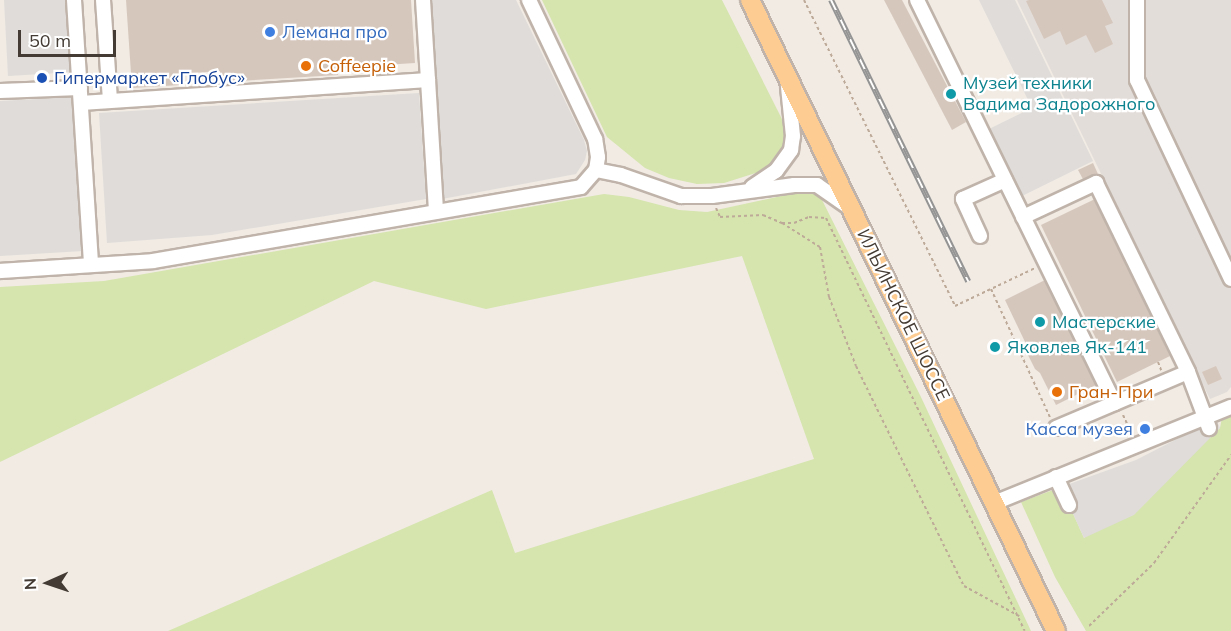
<!DOCTYPE html>
<html>
<head>
<meta charset="utf-8">
<style>
	body { margin:0 }
	#map { position:relative; width:1231px; height:631px; overflow:hidden; background:#f1ebe4; font-family:Mulish,sans-serif }
	div>[style] { position:absolute }
	[style*='--x'] { left:calc(var(--x)*1px); top:calc(var(--y)*1px); width:calc(var(--w)*1px); rotate:calc(var(--a)*1deg) }
	.industrial>* { inset:0; background:#e3ddd9 }
	.green>* { inset:0; background:#d5e5ad }
	.parking>* { inset:0; background:#dfdcd9 }
	.building>* { inset:0; background:#d6c7bc }
	.path>* { height:2px; margin-top:-1px; transform-origin:0; background:repeating-linear-gradient(90deg,#beaa98 0 3px,transparent 0 6px) }
	.roads { filter:drop-shadow(2px 0 #c0b4aa) drop-shadow(-2px 0 #c0b4aa) drop-shadow(0 2px #c0b4aa) drop-shadow(0 -2px #c0b4aa) }
	.minor>* { height:14px; margin:-7px; padding:0 7px; transform-origin:7px; border-radius:7px; background:#fff }
	.major>* { height:18px; margin:-9px; padding:0 9px; transform-origin:9px; border-radius:9px; background:#fccc92 }
	.rail>* { height:6px; margin-top:-3px; transform-origin:0; background:repeating-linear-gradient(90deg,#fff 0 11px,#949494 0 22px); box-sizing:border-box; border-block:2px solid #949494 }
	.dots>* { width:16px; height:16px; translate:-50% -50%; box-sizing:border-box; border:3px solid #fff; border-radius:50% }
	span { translate:-50% -50%; white-space:nowrap; text-align:center; line-height:1.15; -webkit-text-stroke:4.5px #fff; paint-order:stroke }
	.shop-label { font-size:18px; color:#366cbe }
	.left { translate:0 -50%; text-align:left }
	.right { translate:-100% -50%; text-align:right }
	.food-label { font-size:18px; color:#c56008 }
	.transit-label { font-size:18px; color:#164399 }
	.culture-label { font-size:18px; color:#0d838f }
	.street-label { font-size:18px; color:#433b34 }
	.north { position:absolute; left:18px; top:553px; width:60px; height:60px; -webkit-text-stroke:4px #fff; paint-order:stroke; rotate:267deg; font-size:16px; font-weight:700; line-height:24px; text-align:center; color:#433b34 }
	.north::after { content:''; display:block; margin:auto; width:21px; height:27px; background:#433b34; clip-path:polygon(50% 0,100% 100%,50% 72%,0 100%) }
	.scale { position:absolute; left:18px; top:30px; width:98px; height:27px; box-sizing:border-box; border:3px solid #433b34; border-top:0; padding-left:8px; font-size:18px; line-height:21px; white-space:nowrap; color:#433b34; -webkit-text-stroke:4px #fff; paint-order:stroke }
</style>
</head>
<body>
<div id="map">
	<div class="industrial">
		<i style="clip-path:polygon(1017px 0,1231px 0,1231px 387px,1227px 392px,1210px 399px)"></i>
	</div>
	<div class="green">
		<i style="clip-path:polygon(542px 0,722px 0,786px 127px,783px 149px,774px 162px,762px 171px,724px 183px,697px 184px,669px 178px,645px 168px,607px 137px)"></i>
		<i style="clip-path:polygon(795px 193px,819px 194px,920px 395px,1031px 631px,168px 631px,492px 490px,515px 553px,814px 459px,742px 256px,486px 309px,374px 281px,0 462px,0 287px,104px 281px,604px 194px,629px 197px,679px 210px,707px 212px)"></i>
		<i style="clip-path:polygon(1231px 413px,1231px 631px,1086px 631px,1055px 577px,1021px 502px,1061px 487px,1084px 538px,1220px 428px,1222px 417px)"></i>
	</div>
	<div class="parking">
		<i style="clip-path:polygon(4px 0,70px 0,74px 72px,8px 76px)"></i>
		<i style="clip-path:polygon(431px 0,516px 0,584px 140px,587px 151px,585px 160px,576px 174px,442px 199px)"></i>
		<i style="clip-path:polygon(979px 0,1015px 0,1093px 161px,1022px 196px,989px 129px,1032px 108px)"></i>
		<i style="clip-path:polygon(419px 93px,426px 199px,212px 235px,107px 243px,99px 113px)"></i>
		<i style="clip-path:polygon(74px 97px,83px 251px,0 256px,0 101px)"></i>
		<i style="clip-path:polygon(1216px 419px,1220px 428px,1134px 515px,1084px 538px,1061px 487px,1136px 460px)"></i>
	</div>
	<div class="building">
		<i style="clip-path:polygon(126px 0,411px 0,415px 63px,337px 68px,338px 75px,221px 82px,220px 71px,179px 74px,180px 85px,132px 88px)"></i>
		<i style="clip-path:polygon(884px 0,902px 0,966px 122px,952px 130px)"></i>
		<i style="clip-path:polygon(1029px 0,1102px 0,1113px 23px,1105px 26px,1113px 44px,1095px 53px,1086px 35px,1066px 45px,1060px 31px,1044px 39px,1026px 1px)"></i>
		<i style="clip-path:polygon(1093px 163px,1098px 174px,1084px 181px,1078px 170px)"></i>
		<i style="clip-path:polygon(1095px 199px,1170px 356px,1117px 382px,1041px 225px)"></i>
		<i style="clip-path:polygon(1045px 280px,1096px 385px,1056px 405px,1040px 373px,1035px 369px,1026px 351px,1026px 344px,1005px 300px)"></i>
		<i style="clip-path:polygon(1216px 366px,1222px 379px,1208px 385px,1202px 372px)"></i>
	</div>
	<div class="path">
		<i style="--x:804;--y:0;--w:341;--a:63.7"></i>
		<i style="--x:955;--y:306;--w:89;--a:-25.4"></i>
		<i style="--x:716;--y:208;--w:10;--a:66"></i>
		<i style="--x:720;--y:217;--w:43;--a:-2.7"></i>
		<i style="--x:763;--y:215;--w:21;--a:23"></i>
		<i style="--x:782;--y:223;--w:12;--a:0"></i>
		<i style="--x:794;--y:223;--w:16;--a:-22"></i>
		<i style="--x:809;--y:217;--w:17;--a:3"></i>
		<i style="--x:826;--y:218;--w:458;--a:64.3"></i>
		<i style="--x:782;--y:223;--w:45;--a:32.3"></i>
		<i style="--x:820;--y:247;--w:51;--a:79.8"></i>
		<i style="--x:829;--y:297;--w:74;--a:68.6"></i>
		<i style="--x:856;--y:366;--w:245;--a:63.9"></i>
		<i style="--x:964;--y:586;--w:63;--a:28.6"></i>
		<i style="--x:991;--y:289;--w:141;--a:65.3"></i>
		<i style="--x:1158;--y:362;--w:9;--a:69"></i>
		<i style="--x:1123;--y:415;--w:21;--a:65"></i>
		<i style="--x:1089;--y:626;--w:91;--a:-44.1"></i>
		<i style="--x:1154;--y:563;--w:133;--a:-54.5"></i>
	</div>
	<div class="roads">
		<div class="minor">
			<i style="--x:74;--y:0;--w:265;--a:86.3"></i>
			<i style="--x:103;--y:0;--w:101;--a:86"></i>
			<i style="--x:423;--y:0;--w:80;--a:86.4"></i>
			<i style="--x:917;--y:0;--w:449;--a:63.9"></i>
			<i style="--x:1137;--y:0;--w:80;--a:90"></i>
			<i style="--x:1137;--y:80;--w:220;--a:64.7"></i>
			<i style="--x:0;--y:91;--w:80;--a:-2.1"></i>
			<i style="--x:81;--y:103;--w:348;--a:-3.8"></i>
			<i style="--x:428;--y:80;--w:132;--a:86.5"></i>
			<i style="--x:596;--y:170;--w:25;--a:11"></i>
			<i style="--x:621;--y:175;--w:64;--a:19.3"></i>
			<i style="--x:681;--y:196;--w:31;--a:0"></i>
			<i style="--x:712;--y:196;--w:83;--a:-7.6"></i>
			<i style="--x:794;--y:185;--w:23;--a:0"></i>
			<i style="--x:817;--y:185;--w:39;--a:35"></i>
			<i style="--x:752;--y:187;--w:29;--a:-34"></i>
			<i style="--x:776;--y:171;--w:26;--a:-54"></i>
			<i style="--x:791;--y:150;--w:14;--a:-82"></i>
			<i style="--x:793;--y:136;--w:49;--a:-95.8"></i>
			<i style="--x:1023;--y:217;--w:81;--a:-25"></i>
			<i style="--x:1096;--y:183;--w:210;--a:64"></i>
			<i style="--x:1188;--y:372;--w:60;--a:69.4"></i>
			<i style="--x:980;--y:236;--w:41;--a:-114.7"></i>
			<i style="--x:963;--y:199;--w:46;--a:-24.3"></i>
			<i style="--x:0;--y:271;--w:153;--a:-3.7"></i>
			<i style="--x:153;--y:261;--w:434;--a:-9.8"></i>
			<i style="--x:581;--y:187;--w:23;--a:-49"></i>
			<i style="--x:596;--y:170;--w:13;--a:-81"></i>
			<i style="--x:598;--y:157;--w:18;--a:-99"></i>
			<i style="--x:595;--y:139;--w:154;--a:-115.4"></i>
			<i style="--x:1056;--y:428;--w:143;--a:-23"></i>
			<i style="--x:1056;--y:477;--w:31;--a:65"></i>
			<i style="--x:994;--y:503;--w:256;--a:-22.1"></i>
		</div>
		<div class="major">
			<i style="--x:750;--y:0;--w:701;--a:64.13"></i>
		</div>
	</div>
	<div class="rail">
		<i style="--x:831;--y:0;--w:313;--a:64"></i>
	</div>
	<div class="dots">
		<i style="left:270px;top:32px;background:#3f7fe0"></i>
		<i style="left:306px;top:66px;background:#e8710a"></i>
		<i style="left:42px;top:78px;background:#1a4fb4"></i>
		<i style="left:951px;top:94px;background:#0f9aa8"></i>
		<i style="left:1040px;top:322px;background:#0f9aa8"></i>
		<i style="left:995px;top:347px;background:#0f9aa8"></i>
		<i style="left:1057px;top:392px;background:#e8710a"></i>
		<i style="left:1145px;top:429px;background:#3f7fe0"></i>
	</div>
	<div class="shop-label">
		<span class="left" style="left:282px;top:32px">Лемана про</span>
		<span class="right" style="left:1133px;top:429px">Касса музея</span>
	</div>
	<div class="food-label">
		<span class="left" style="left:318px;top:66px">Coffeepie</span>
		<span class="left" style="left:1069px;top:392px">Гран-При</span>
	</div>
	<div class="transit-label">
		<span class="left" style="left:54px;top:78px">Гипермаркет «Глобус»</span>
	</div>
	<div class="culture-label">
		<span class="left" style="left:963px;top:94px">Музей техники<br>Вадима Задорожного</span>
		<span class="left" style="left:1052px;top:322px">Мастерские</span>
		<span class="left" style="left:1007px;top:347px">Яковлев Як-141</span>
	</div>
	<div class="street-label">
		<span style="left:903px;top:315px;rotate:64deg">ИЛЬИНСКОЕ ШОССЕ</span>
	</div>
	<div class="north">N</div>
	<div class="scale">50 m</div>
</div>
</body>
</html>
